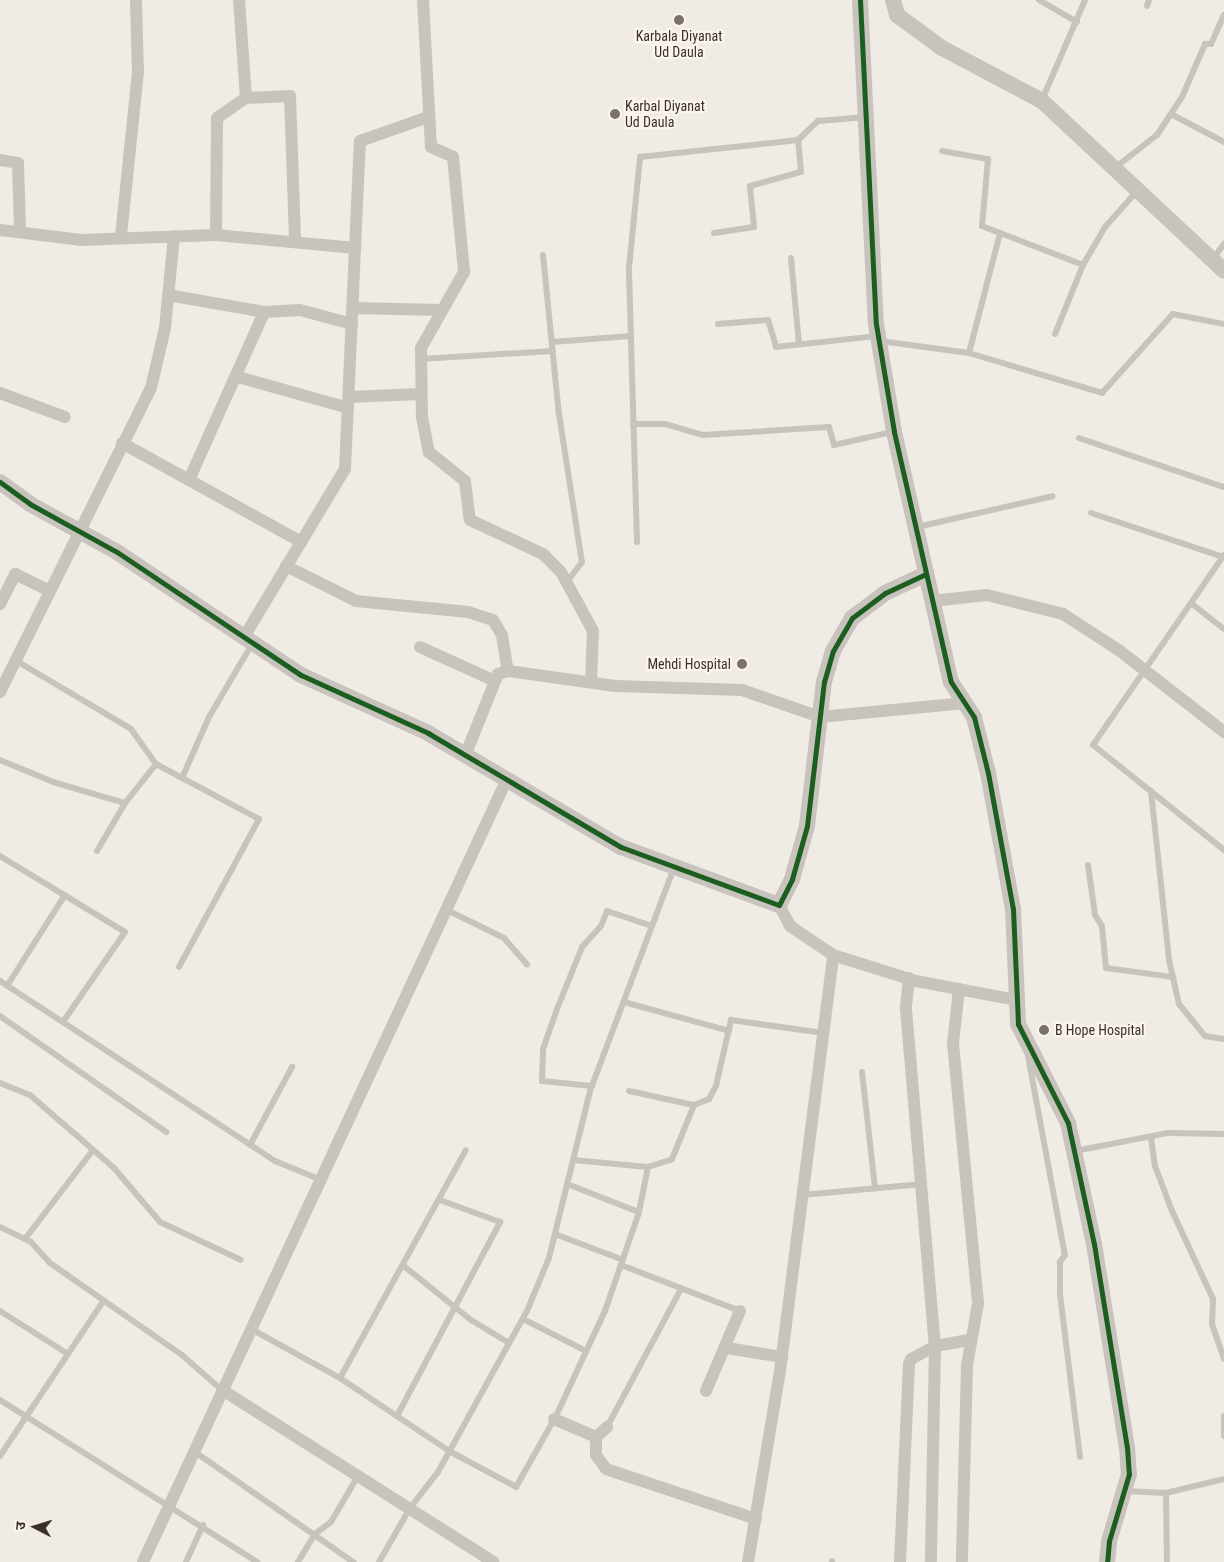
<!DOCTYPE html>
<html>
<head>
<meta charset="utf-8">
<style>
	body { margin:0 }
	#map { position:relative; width:1224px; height:1562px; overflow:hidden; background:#f0ebe5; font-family:"Roboto Condensed","Noto Sans Devanagari",sans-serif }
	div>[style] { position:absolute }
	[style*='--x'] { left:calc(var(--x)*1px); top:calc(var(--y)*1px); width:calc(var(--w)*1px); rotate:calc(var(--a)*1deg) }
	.service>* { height:6px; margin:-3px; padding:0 3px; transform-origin:3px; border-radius:3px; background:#c9c3be }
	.minor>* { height:12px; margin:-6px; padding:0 6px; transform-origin:6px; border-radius:6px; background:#c9c3be }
	.tertiary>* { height:16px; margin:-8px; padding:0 8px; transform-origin:8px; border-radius:8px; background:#c9c3be }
	.cycleway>* { height:5px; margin:-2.5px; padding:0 2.5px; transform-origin:2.5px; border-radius:2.5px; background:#1b5e20 }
	.dots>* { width:14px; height:14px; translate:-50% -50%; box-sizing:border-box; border:2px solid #fbf5ee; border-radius:50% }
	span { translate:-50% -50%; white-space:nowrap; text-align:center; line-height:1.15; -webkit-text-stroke:4.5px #fbf5ee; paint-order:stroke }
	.poi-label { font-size:14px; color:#3b302b }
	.left { translate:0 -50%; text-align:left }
	.right { translate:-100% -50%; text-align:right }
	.north { position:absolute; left:10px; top:1502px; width:50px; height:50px; -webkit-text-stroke:4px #fbf5ee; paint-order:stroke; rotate:275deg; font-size:14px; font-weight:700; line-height:20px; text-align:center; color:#3b302b }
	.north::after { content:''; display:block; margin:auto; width:18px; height:22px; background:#3b302b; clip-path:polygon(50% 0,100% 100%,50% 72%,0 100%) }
</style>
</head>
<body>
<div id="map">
	<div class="service">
		<i style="--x:1039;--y:0;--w:44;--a:30.1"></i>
		<i style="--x:1147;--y:6;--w:6;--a:-72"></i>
		<i style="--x:1042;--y:100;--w:109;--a:-66.7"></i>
		<i style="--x:1171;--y:114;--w:60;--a:27.8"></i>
		<i style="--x:942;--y:151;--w:47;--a:9.9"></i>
		<i style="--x:988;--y:159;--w:67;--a:95.1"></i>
		<i style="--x:982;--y:226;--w:108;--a:21.1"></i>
		<i style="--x:1116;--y:167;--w:52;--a:-38"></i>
		<i style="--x:1157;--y:135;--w:45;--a:-56.7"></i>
		<i style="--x:1182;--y:97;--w:58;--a:-66.5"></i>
		<i style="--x:1205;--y:44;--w:6;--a:0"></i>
		<i style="--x:1211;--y:44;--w:32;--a:-66"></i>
		<i style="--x:714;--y:233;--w:40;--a:-8.5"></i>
		<i style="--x:754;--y:227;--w:41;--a:-95.6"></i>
		<i style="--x:750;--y:186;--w:53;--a:-15.4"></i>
		<i style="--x:801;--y:172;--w:32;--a:-95"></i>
		<i style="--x:543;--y:255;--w:160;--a:84.3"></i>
		<i style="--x:559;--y:414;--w:150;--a:81.2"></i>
		<i style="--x:582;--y:562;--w:25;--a:127"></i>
		<i style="--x:791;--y:258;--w:86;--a:84.7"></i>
		<i style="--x:1213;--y:259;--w:19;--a:-54"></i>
		<i style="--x:718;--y:324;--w:50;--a:-4.6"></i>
		<i style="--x:768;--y:320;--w:28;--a:73"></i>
		<i style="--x:776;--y:347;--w:103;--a:-6.2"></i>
		<i style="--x:1055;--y:334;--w:74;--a:-67.9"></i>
		<i style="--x:1083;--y:265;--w:44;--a:-59.9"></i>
		<i style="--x:1105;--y:227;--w:50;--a:-48.3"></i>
		<i style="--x:880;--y:341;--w:90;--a:7.7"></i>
		<i style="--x:969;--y:353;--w:139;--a:16.7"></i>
		<i style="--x:1102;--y:393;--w:106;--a:-48.1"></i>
		<i style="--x:1173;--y:314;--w:52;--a:11.1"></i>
		<i style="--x:552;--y:342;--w:79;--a:-4.3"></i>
		<i style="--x:969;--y:353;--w:124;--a:-75.5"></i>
		<i style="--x:421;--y:359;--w:132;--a:-3.5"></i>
		<i style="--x:633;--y:424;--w:32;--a:0"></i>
		<i style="--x:665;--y:424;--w:40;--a:16"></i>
		<i style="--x:703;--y:435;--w:126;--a:-3.6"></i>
		<i style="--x:829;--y:427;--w:19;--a:74"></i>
		<i style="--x:834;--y:445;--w:59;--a:-12.6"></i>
		<i style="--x:1079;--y:438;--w:153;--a:18.7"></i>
		<i style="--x:1091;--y:513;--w:139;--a:18.4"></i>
		<i style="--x:917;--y:527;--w:139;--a:-12.8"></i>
		<i style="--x:637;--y:542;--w:274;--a:-91.7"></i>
		<i style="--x:629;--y:268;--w:112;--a:-84.3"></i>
		<i style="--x:640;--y:157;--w:159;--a:-6.1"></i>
		<i style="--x:798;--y:140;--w:28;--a:-44"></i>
		<i style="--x:818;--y:121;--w:48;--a:-4.8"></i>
		<i style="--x:1224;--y:555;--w:231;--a:124.6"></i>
		<i style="--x:1093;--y:745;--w:168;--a:38.7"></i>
		<i style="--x:1192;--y:604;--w:41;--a:38"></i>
		<i style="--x:15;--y:660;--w:135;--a:30.7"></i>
		<i style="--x:131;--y:729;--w:43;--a:54.5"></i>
		<i style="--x:156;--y:764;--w:117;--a:28.1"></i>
		<i style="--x:259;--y:819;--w:168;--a:118.4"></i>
		<i style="--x:0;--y:760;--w:57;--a:22.5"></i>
		<i style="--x:53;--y:782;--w:75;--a:16.3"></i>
		<i style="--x:182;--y:778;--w:67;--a:-66.1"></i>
		<i style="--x:209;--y:717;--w:85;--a:-59.5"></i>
		<i style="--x:1151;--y:791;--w:170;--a:83.9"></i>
		<i style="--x:1169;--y:960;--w:45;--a:77.2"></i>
		<i style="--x:1179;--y:1004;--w:41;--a:50.9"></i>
		<i style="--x:1205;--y:1036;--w:19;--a:9"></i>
		<i style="--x:97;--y:851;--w:56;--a:-59.7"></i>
		<i style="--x:125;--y:803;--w:50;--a:-51.5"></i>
		<i style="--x:0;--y:856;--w:146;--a:31.3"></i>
		<i style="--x:125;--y:932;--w:109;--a:124.6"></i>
		<i style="--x:1088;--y:865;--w:50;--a:82"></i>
		<i style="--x:1095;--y:915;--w:13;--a:58"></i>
		<i style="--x:1102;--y:926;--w:42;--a:84.6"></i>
		<i style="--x:1106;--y:968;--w:68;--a:7.7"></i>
		<i style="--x:447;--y:910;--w:64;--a:26.2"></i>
		<i style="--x:504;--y:938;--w:35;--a:49"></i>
		<i style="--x:0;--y:981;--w:329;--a:33.2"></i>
		<i style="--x:275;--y:1161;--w:50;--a:22.4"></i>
		<i style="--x:7;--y:986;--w:108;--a:-57.5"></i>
		<i style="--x:624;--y:1002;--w:109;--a:15.4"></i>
		<i style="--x:0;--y:1016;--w:203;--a:34.9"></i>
		<i style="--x:1028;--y:1056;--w:202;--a:79.5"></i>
		<i style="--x:1065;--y:1255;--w:9;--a:126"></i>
		<i style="--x:1060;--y:1262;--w:32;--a:90"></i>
		<i style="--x:1060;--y:1294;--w:164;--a:83"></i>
		<i style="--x:862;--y:1072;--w:117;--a:83.6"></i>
		<i style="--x:0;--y:1083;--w:32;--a:22"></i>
		<i style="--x:30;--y:1095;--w:111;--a:41"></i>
		<i style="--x:114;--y:1168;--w:71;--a:49.6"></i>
		<i style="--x:160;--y:1222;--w:89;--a:25.1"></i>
		<i style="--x:592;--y:1086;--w:50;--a:-174.3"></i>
		<i style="--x:542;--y:1081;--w:32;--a:-88"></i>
		<i style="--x:543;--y:1049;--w:42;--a:-70.7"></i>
		<i style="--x:557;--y:1009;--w:67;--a:-68"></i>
		<i style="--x:582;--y:947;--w:28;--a:-48"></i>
		<i style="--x:601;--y:926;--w:16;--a:-68"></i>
		<i style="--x:607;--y:911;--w:47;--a:18.4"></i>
		<i style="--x:629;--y:1091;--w:66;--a:12.2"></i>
		<i style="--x:1151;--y:1138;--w:28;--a:82"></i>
		<i style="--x:1155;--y:1166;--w:48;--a:69.3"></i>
		<i style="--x:1172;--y:1211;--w:97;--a:65"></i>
		<i style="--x:1213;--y:1299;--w:25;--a:92"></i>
		<i style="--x:1212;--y:1324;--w:37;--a:71"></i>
		<i style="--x:250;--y:1145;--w:89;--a:-61.7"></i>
		<i style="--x:1075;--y:1151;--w:95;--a:-11"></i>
		<i style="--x:1168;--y:1133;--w:56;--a:1"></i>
		<i style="--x:573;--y:1160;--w:75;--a:5.3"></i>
		<i style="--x:648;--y:1167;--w:25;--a:-18"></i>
		<i style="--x:672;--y:1159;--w:58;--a:-67.8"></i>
		<i style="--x:694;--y:1105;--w:16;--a:-22"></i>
		<i style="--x:709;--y:1099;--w:15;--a:-62"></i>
		<i style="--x:716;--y:1086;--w:68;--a:-77.2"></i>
		<i style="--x:731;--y:1020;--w:93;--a:8"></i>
		<i style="--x:567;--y:1184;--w:77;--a:21.3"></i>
		<i style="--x:802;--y:1195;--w:121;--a:-5.2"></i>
		<i style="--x:0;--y:1227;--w:34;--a:26"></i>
		<i style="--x:31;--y:1242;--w:28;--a:48"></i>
		<i style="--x:50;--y:1263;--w:161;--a:34.9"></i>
		<i style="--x:182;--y:1355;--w:55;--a:41.3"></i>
		<i style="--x:555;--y:1234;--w:73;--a:20.9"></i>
		<i style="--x:25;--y:1239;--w:112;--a:-52.6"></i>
		<i style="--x:621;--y:1265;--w:128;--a:21.1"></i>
		<i style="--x:405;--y:1267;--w:85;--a:38.8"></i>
		<i style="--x:471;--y:1320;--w:44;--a:31.2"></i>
		<i style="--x:0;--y:1311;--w:80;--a:32.3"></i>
		<i style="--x:523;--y:1319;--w:71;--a:26.9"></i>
		<i style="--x:253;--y:1330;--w:99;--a:28.9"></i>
		<i style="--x:340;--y:1378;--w:131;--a:33.8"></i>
		<i style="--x:449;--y:1451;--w:76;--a:28.2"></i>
		<i style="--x:516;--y:1487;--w:81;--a:-60.6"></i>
		<i style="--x:556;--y:1416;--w:116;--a:-65"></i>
		<i style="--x:605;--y:1311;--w:105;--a:-71"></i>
		<i style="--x:639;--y:1212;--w:46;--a:-78.7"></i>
		<i style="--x:340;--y:1378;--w:260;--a:-61.1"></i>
		<i style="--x:0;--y:1400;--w:304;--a:32.2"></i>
		<i style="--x:397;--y:1416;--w:220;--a:-62"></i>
		<i style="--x:500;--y:1222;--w:64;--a:-159.9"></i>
		<i style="--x:1224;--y:1416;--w:20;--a:90"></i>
		<i style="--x:607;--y:1427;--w:157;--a:-61.8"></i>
		<i style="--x:195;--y:1452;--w:193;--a:34.8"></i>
		<i style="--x:0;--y:1456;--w:187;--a:-56.3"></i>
		<i style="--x:1125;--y:1491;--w:41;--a:2.8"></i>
		<i style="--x:1166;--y:1493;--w:60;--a:-13.6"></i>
		<i style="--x:1166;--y:1493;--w:69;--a:89.2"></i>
		<i style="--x:186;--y:1562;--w:41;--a:-65.3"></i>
		<i style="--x:298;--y:1562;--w:33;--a:-59"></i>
		<i style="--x:315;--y:1534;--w:20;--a:-37"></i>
		<i style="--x:331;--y:1522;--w:53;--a:-59.6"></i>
		<i style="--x:379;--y:1562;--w:62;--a:-60.1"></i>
		<i style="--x:410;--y:1508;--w:46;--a:-52.1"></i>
		<i style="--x:438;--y:1472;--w:184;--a:-61.1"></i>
		<i style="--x:527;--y:1311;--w:57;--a:-67.5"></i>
		<i style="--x:549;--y:1258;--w:172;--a:-76.2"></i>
		<i style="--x:590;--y:1091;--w:238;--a:-69.4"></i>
		<i style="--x:832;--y:1562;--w:1;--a:-90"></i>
	</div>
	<div class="minor">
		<i style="--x:239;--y:0;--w:98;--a:85.9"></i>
		<i style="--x:423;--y:0;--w:147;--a:86.9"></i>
		<i style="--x:431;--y:147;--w:24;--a:24"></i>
		<i style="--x:453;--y:157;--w:116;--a:84.5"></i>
		<i style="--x:464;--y:272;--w:87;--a:119.5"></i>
		<i style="--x:421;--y:348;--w:69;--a:89.2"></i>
		<i style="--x:422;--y:417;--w:36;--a:79"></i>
		<i style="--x:429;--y:452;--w:46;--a:38.9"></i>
		<i style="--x:465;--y:481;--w:39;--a:83"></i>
		<i style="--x:470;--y:520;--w:81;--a:25"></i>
		<i style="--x:543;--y:554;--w:25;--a:45"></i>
		<i style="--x:561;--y:572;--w:67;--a:61.5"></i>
		<i style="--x:593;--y:631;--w:49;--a:92.3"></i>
		<i style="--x:0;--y:160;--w:18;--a:9"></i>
		<i style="--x:18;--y:163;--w:69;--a:88.3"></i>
		<i style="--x:0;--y:230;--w:82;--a:7"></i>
		<i style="--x:81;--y:240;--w:135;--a:-2.1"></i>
		<i style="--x:216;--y:235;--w:140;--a:5.3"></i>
		<i style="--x:216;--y:235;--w:117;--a:-89.5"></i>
		<i style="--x:217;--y:118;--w:35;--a:-35"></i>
		<i style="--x:246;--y:98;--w:44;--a:-2.6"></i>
		<i style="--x:290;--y:96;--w:146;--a:88"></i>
		<i style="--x:121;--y:236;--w:165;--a:-84.1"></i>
		<i style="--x:138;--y:72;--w:72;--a:-91.6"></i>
		<i style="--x:168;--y:295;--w:97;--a:10"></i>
		<i style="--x:264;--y:312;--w:36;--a:-3"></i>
		<i style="--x:300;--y:310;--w:54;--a:15.1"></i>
		<i style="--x:353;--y:308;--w:87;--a:1.3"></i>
		<i style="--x:238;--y:377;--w:114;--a:15.7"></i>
		<i style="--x:0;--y:393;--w:69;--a:20.3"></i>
		<i style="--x:349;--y:397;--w:72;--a:-2.4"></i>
		<i style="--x:122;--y:443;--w:205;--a:28.9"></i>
		<i style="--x:189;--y:480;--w:184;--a:-65.9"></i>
		<i style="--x:286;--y:566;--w:78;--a:26.6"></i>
		<i style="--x:356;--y:601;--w:113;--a:5.6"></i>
		<i style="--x:468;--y:612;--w:26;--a:18"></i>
		<i style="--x:493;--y:620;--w:17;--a:59"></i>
		<i style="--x:502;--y:635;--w:36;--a:81"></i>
		<i style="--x:932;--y:601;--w:55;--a:-6.2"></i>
		<i style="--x:987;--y:595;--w:78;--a:14"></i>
		<i style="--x:1063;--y:614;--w:68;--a:33"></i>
		<i style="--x:1120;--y:651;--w:132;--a:37.9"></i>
		<i style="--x:0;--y:604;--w:34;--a:-63"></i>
		<i style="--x:15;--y:574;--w:37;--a:26"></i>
		<i style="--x:244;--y:637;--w:196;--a:-59"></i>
		<i style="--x:345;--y:469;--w:328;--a:-87.4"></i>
		<i style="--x:360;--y:141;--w:72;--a:-19.4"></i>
		<i style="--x:420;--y:647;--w:82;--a:24.4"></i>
		<i style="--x:0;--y:692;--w:339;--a:-63.6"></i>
		<i style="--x:151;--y:388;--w:62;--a:-76.9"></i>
		<i style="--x:165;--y:328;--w:92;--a:-84.4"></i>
		<i style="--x:465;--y:756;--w:88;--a:-68.1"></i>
		<i style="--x:498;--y:674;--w:10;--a:-17"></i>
		<i style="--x:508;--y:671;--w:108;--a:8"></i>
		<i style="--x:615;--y:686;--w:127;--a:1.8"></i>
		<i style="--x:742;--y:690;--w:83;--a:19.1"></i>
		<i style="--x:820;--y:717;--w:146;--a:-5.5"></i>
		<i style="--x:779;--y:905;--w:24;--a:62"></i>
		<i style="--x:790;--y:926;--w:52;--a:34"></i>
		<i style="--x:833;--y:955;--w:87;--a:17.4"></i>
		<i style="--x:916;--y:981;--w:103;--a:10.7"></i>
		<i style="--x:909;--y:978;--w:31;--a:96"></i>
		<i style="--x:906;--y:1009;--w:338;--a:85.1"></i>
		<i style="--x:935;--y:1346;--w:216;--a:91.1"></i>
		<i style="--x:959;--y:989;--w:54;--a:96.3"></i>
		<i style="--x:953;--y:1043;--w:262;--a:84.5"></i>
		<i style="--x:978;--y:1304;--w:62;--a:100.2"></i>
		<i style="--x:967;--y:1365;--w:197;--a:91.5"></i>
		<i style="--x:727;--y:1348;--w:56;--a:9.3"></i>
		<i style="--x:224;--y:1391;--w:319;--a:32.4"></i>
		<i style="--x:706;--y:1391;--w:87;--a:-67"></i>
		<i style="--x:554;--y:1419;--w:46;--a:23.2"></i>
		<i style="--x:596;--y:1437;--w:15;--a:-42"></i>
		<i style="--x:596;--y:1437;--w:18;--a:90"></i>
		<i style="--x:596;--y:1455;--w:17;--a:54"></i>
		<i style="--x:606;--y:1469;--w:158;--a:18.4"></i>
		<i style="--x:143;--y:1562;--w:863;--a:-65.07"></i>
		<i style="--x:748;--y:1562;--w:194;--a:-80.5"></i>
		<i style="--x:780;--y:1371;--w:419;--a:-82.7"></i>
		<i style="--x:900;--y:1562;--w:198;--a:-87.4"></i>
		<i style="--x:909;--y:1364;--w:5;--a:-68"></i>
		<i style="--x:911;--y:1359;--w:27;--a:-28"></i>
		<i style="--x:935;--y:1346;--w:36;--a:-10"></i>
	</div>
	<div class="tertiary">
		<i style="--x:860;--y:0;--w:324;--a:87.2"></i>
		<i style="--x:876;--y:324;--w:109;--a:80.5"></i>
		<i style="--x:894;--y:432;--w:256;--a:77.2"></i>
		<i style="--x:951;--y:682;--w:42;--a:56.7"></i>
		<i style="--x:974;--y:717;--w:58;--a:76"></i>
		<i style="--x:988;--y:773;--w:138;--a:79.6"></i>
		<i style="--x:1013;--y:909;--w:115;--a:87.5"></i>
		<i style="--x:1018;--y:1024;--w:111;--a:63.2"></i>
		<i style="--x:1068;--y:1123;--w:124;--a:77.9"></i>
		<i style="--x:1094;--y:1244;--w:206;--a:80.8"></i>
		<i style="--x:1127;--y:1447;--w:27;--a:86"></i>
		<i style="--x:1129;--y:1474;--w:70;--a:106.6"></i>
		<i style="--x:1109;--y:1541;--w:21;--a:95"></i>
		<i style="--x:893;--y:0;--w:16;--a:75"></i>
		<i style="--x:897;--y:15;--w:56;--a:36.3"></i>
		<i style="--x:942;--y:48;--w:113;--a:27.9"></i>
		<i style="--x:1042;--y:101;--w:249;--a:43"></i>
		<i style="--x:0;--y:482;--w:37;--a:36"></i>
		<i style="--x:30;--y:504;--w:99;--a:28.9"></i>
		<i style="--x:117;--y:552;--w:221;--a:33.8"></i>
		<i style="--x:301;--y:675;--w:140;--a:24.5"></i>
		<i style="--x:428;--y:733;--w:224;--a:30.6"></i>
		<i style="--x:621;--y:847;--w:168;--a:20.2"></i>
		<i style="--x:779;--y:905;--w:29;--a:-63"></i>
		<i style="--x:792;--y:879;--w:55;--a:-74.2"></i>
		<i style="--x:807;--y:826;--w:145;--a:-83.3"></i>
		<i style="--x:824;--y:682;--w:32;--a:-74"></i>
		<i style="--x:833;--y:651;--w:38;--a:-60"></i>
		<i style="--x:852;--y:618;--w:41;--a:-37.1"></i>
		<i style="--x:885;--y:593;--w:45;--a:-24.9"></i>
	</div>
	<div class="cycleway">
		<i style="--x:860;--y:0;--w:324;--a:87.2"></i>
		<i style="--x:876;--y:324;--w:109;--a:80.5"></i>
		<i style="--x:894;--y:432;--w:256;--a:77.2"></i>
		<i style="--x:951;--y:682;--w:42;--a:56.7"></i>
		<i style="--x:974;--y:717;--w:58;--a:76"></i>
		<i style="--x:988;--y:773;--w:138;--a:79.6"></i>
		<i style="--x:1013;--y:909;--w:115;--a:87.5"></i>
		<i style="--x:1018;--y:1024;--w:111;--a:63.2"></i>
		<i style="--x:1068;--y:1123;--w:124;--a:77.9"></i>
		<i style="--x:1094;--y:1244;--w:206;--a:80.8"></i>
		<i style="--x:1127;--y:1447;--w:27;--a:86"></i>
		<i style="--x:1129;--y:1474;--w:70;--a:106.6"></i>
		<i style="--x:1109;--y:1541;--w:21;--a:95"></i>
		<i style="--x:0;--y:482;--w:37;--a:36"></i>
		<i style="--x:30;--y:504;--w:99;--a:28.9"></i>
		<i style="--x:117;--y:552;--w:221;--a:33.8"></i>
		<i style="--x:301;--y:675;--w:140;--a:24.5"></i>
		<i style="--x:428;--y:733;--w:224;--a:30.6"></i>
		<i style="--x:621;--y:847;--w:168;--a:20.2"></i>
		<i style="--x:779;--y:905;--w:29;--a:-63"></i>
		<i style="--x:792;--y:879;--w:55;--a:-74.2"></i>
		<i style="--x:807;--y:826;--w:145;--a:-83.3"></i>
		<i style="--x:824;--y:682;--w:32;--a:-74"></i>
		<i style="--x:833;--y:651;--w:38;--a:-60"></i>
		<i style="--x:852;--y:618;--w:41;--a:-37.1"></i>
		<i style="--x:885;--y:593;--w:45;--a:-24.9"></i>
	</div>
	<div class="dots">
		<i style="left:679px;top:20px;background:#7a716c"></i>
		<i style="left:615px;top:114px;background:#7a716c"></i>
		<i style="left:742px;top:664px;background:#7a716c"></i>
		<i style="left:1044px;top:1030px;background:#7a716c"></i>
	</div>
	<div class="poi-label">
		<span style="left:679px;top:44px">Karbala Diyanat<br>Ud Daula</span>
		<span class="left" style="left:625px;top:114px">Karbal Diyanat<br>Ud Daula</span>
		<span class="right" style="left:731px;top:664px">Mehdi Hospital</span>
		<span class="left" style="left:1055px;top:1030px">B Hope Hospital</span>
	</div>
	<div class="north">उ</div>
</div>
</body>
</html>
